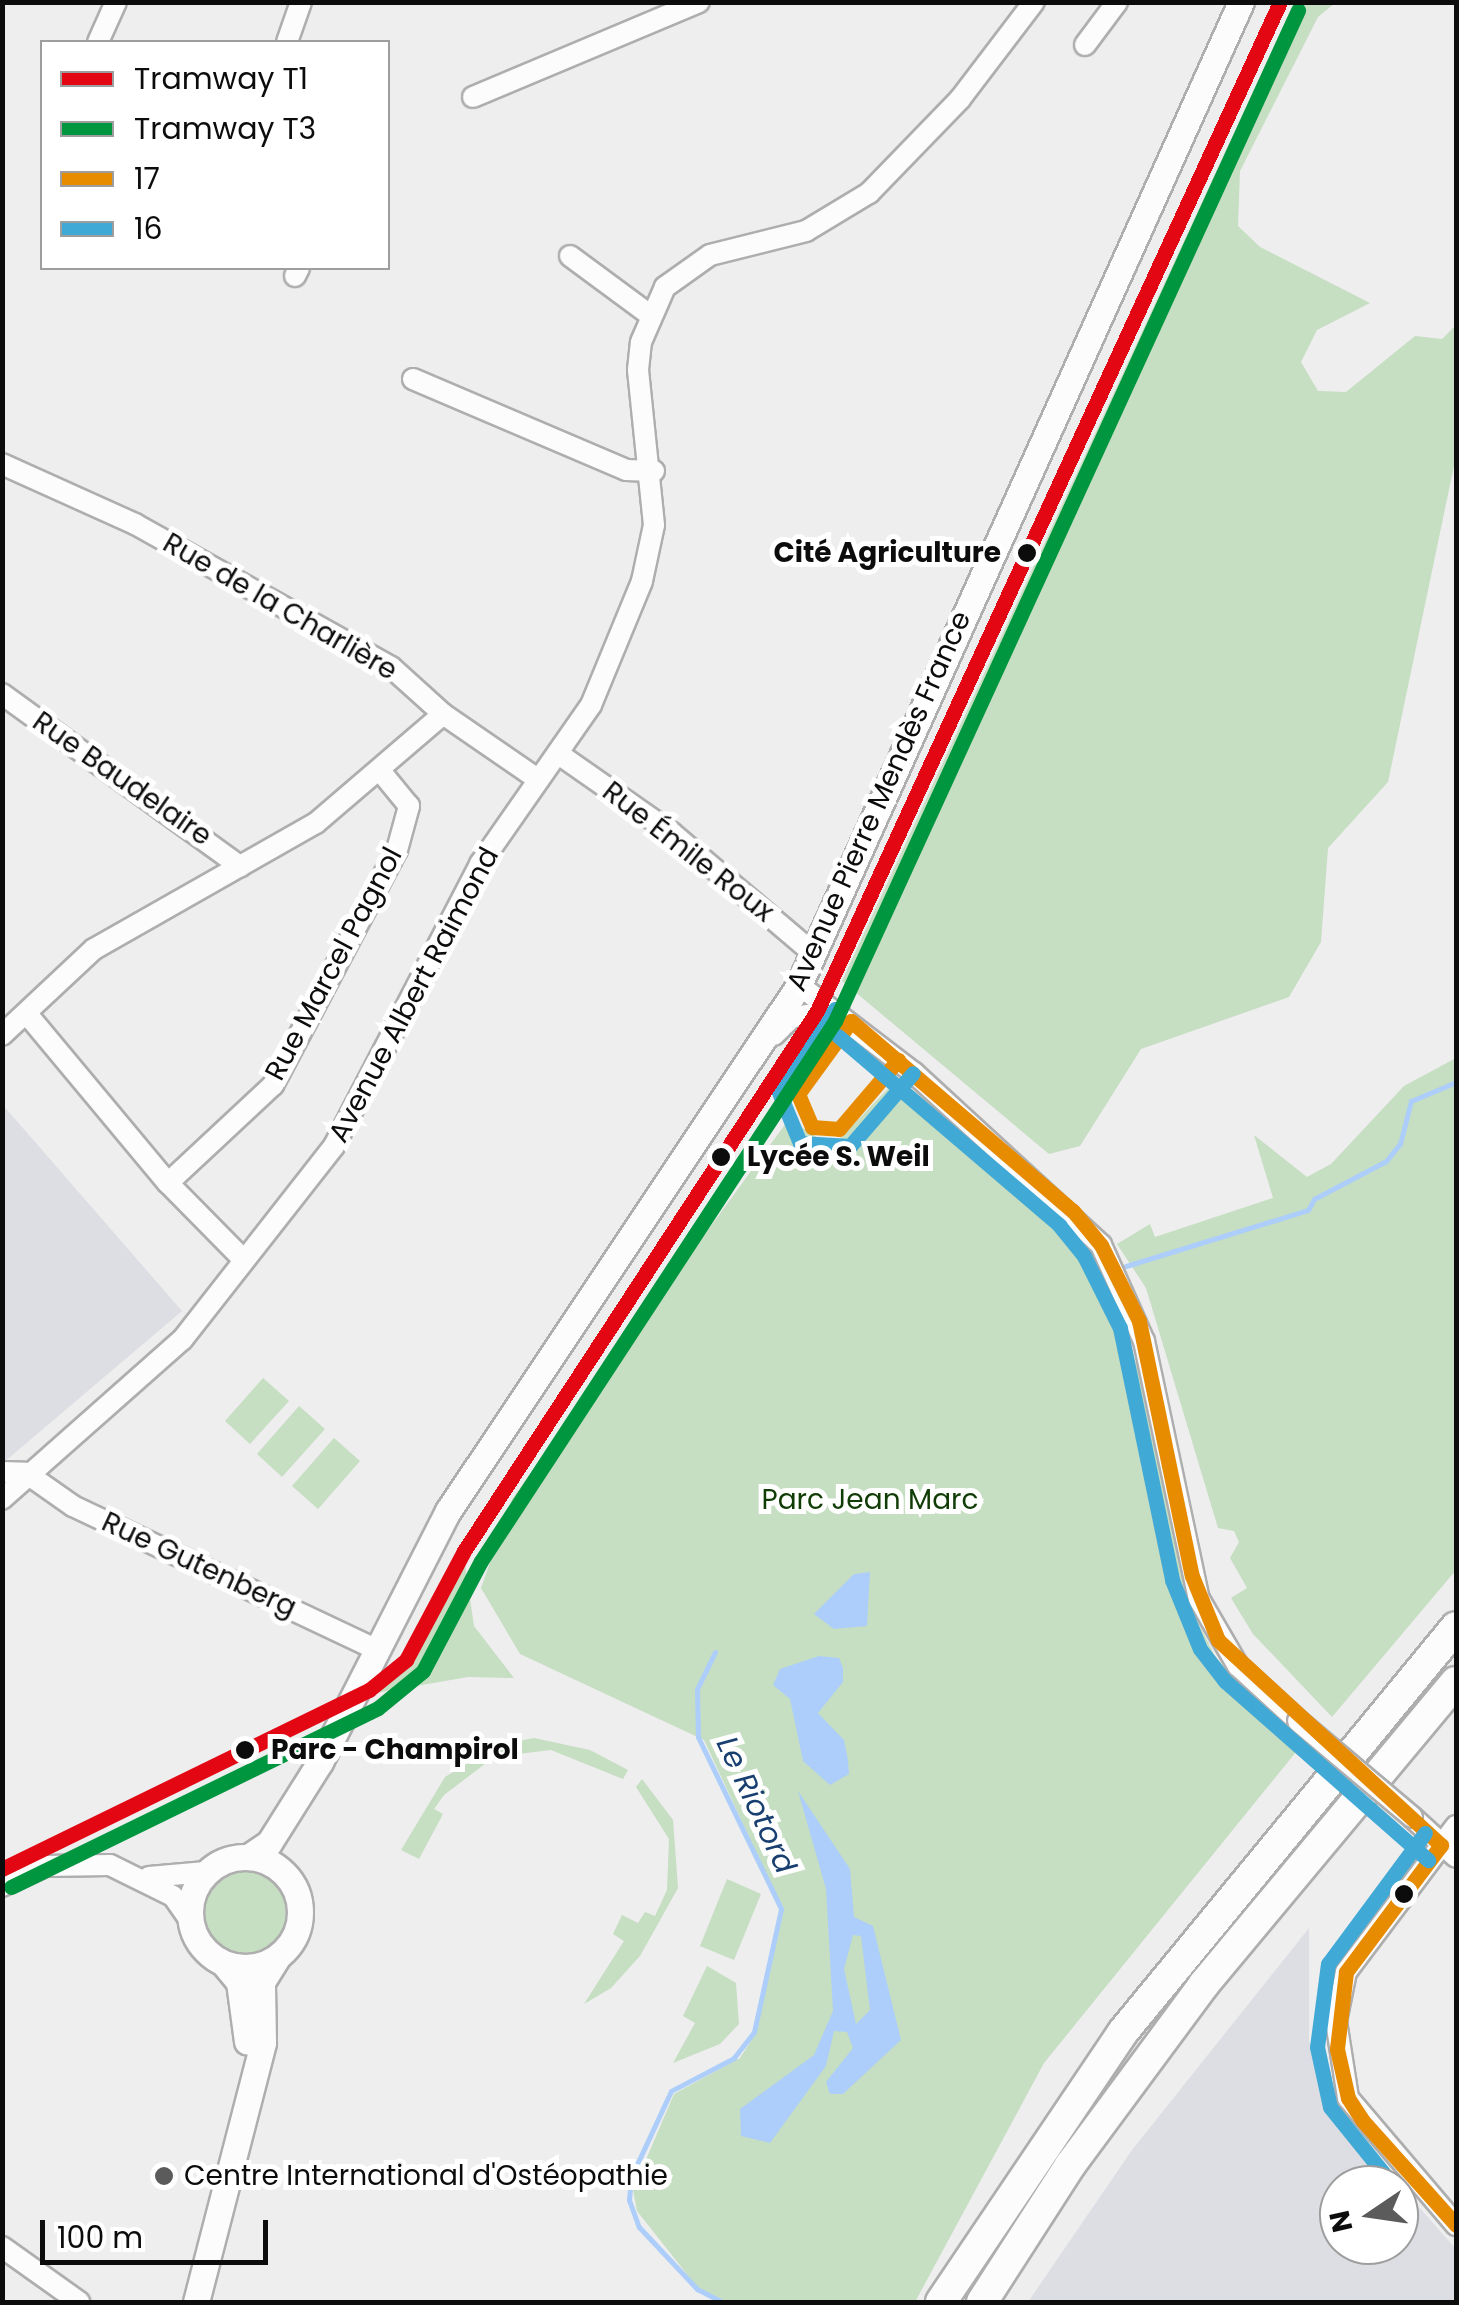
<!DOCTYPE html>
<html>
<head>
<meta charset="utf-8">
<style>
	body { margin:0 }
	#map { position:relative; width:1459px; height:2305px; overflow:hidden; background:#eeeeef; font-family:Poppins,sans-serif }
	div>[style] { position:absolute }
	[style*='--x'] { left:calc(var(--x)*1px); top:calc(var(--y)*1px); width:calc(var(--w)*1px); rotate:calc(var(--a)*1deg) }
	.built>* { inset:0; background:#dddee3 }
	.green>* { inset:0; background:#c6dec1 }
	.round { border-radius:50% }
	.water>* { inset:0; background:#adcefa }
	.stream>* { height:5px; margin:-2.5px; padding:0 2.5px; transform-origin:2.5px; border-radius:2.5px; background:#adcefa }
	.roads { filter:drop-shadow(2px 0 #aeaeaf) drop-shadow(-2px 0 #aeaeaf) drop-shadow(0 2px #aeaeaf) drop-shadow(0 -2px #aeaeaf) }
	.minor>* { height:20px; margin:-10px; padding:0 10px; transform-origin:10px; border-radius:10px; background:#fcfcfd }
	.major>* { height:25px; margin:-12.5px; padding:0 12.5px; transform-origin:12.5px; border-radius:12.5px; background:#fcfcfd }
	.major>.ring { margin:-12.5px; padding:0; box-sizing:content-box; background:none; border:25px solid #fcfcfd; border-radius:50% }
	.highway>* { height:30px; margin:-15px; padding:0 15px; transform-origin:15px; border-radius:15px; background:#fcfcfd }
	.bridges { filter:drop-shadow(2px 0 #aeaeaf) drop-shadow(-2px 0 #aeaeaf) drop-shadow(0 2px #aeaeaf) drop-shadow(0 -2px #aeaeaf) }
	.minor-bridge>* { height:20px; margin:-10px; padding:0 10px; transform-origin:10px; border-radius:10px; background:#fcfcfd }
	.bus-1>* { height:15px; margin:-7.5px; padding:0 7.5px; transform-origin:7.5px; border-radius:7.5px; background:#e78b01 }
	.bus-2>* { height:15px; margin:-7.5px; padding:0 7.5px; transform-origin:7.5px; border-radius:7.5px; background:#41a9d6 }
	.tram-1>* { height:15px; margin:-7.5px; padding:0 7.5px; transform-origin:7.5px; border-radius:7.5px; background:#e30613 }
	.tram-2>* { height:15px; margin:-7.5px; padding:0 7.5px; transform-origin:7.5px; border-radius:7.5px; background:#009640 }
	.dots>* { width:28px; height:28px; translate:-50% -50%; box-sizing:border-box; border:5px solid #fff; border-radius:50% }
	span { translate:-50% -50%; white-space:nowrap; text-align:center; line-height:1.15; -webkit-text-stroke:10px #fff; paint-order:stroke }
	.stop-label { font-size:28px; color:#0c0c0c; font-weight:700 }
	.right { translate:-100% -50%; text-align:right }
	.left { translate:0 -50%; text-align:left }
	.street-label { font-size:28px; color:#0c0c0c }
	.park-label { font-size:28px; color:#103c05 }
	.poi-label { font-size:28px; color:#0c0c0c }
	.water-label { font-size:30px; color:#183f70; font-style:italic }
	.frame { position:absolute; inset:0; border:5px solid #0c0c0c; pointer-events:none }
	.legend { position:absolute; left:40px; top:40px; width:350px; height:230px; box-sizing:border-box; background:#fff; border:2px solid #9e9e9e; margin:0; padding:12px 18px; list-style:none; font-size:30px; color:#0c0c0c }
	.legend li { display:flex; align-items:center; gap:20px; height:50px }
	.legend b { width:50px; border:2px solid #9e9e9e }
	.north { position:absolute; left:1319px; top:2165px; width:100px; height:100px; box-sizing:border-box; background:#fff; border:2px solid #9e9e9e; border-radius:50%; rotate:257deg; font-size:28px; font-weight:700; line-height:40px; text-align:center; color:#0c0c0c }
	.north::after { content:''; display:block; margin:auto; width:35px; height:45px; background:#5b5b5b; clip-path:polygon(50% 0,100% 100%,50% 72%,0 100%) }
	.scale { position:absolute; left:40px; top:2220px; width:228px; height:45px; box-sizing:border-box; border:5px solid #0c0c0c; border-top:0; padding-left:12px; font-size:30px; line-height:35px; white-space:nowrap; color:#0c0c0c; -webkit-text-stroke:8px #fff; paint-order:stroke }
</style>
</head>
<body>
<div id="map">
	<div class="built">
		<i style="clip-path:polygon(2px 1104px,182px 1311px,3px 1463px,2px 1463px)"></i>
		<i style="clip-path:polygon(evenodd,1309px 1928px,1309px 2041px,1341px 2119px,1456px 2249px,1456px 2300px,1028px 2302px,1132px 2150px,1309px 1928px,1339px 2185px,1399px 2185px,1399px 2245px,1339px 2245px,1339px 2185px)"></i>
	</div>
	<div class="green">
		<i style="clip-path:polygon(1294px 3px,1335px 3px,1318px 17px,1240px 171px,1238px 226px,1260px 247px,1370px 303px,1317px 330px,1301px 362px,1318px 391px,1346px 392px,1415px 336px,1442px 339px,1456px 325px,1456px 456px,1388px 782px,1328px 848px,1321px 942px,1289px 997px,1141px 1049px,1080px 1146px,1049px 1154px,842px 981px)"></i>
		<i style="clip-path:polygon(1456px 1058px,1456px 1570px,1332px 1717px,1253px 1634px,1231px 1598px,1247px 1588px,1230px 1558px,1239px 1542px,1234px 1531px,1218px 1528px,1146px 1288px,1117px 1244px,1150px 1224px,1155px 1237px,1273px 1198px,1254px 1135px,1307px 1177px,1331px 1164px,1404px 1086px)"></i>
		<i style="clip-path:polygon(898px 1078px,1027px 1183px,1110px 1284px,1140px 1376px,1187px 1601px,1215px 1656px,1296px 1752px,1044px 2063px,915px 2302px,727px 2302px,697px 2287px,637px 2211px,633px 2190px,674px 2094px,740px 2058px,756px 2033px,783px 1910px,704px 1740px,520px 1654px,481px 1588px,512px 1499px,789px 1119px,832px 1147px)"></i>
		<i style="clip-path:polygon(263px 1378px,289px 1401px,250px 1444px,225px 1421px)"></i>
		<i style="clip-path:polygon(299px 1406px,325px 1429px,282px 1477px,257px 1454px)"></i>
		<i style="clip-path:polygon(334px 1438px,360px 1461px,318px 1509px,292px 1486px)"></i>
		<i style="clip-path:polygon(464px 1558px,474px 1626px,514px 1678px,468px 1677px,376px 1693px,404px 1669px)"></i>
		<i style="clip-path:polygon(534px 1738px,590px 1750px,628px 1770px,623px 1779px,551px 1750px,494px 1757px,444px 1795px,434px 1809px,443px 1814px,419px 1859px,401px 1850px,445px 1777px,497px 1745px)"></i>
		<i style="clip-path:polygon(642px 1779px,673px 1820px,678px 1888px,640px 1956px,611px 1988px,584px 2004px,624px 1941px,613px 1934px,622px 1915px,638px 1923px,645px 1912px,655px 1916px,667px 1890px,669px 1839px,636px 1787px)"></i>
		<i class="round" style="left:199px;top:1867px;width:92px;height:92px"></i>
		<i style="clip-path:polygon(727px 1879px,761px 1894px,734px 1960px,700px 1946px)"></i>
		<i style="clip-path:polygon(707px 1966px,736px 1983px,739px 2024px,720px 2044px,673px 2063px,695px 2023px,683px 2016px)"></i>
	</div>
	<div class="water">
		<i style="clip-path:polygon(870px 1572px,867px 1626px,834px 1629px,814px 1614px,854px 1574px)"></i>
		<i style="clip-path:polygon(819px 1656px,839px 1658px,843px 1668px,843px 1682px,818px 1713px,844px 1740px,848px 1760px,849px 1774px,830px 1785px,803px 1761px,790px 1699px,773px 1685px,780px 1669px)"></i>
		<i style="clip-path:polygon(evenodd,798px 1791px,850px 1869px,854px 1917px,873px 1926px,901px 2040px,843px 2094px,830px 2094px,826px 2082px,853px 2048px,847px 2032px,834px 2031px,826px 2066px,770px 2143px,741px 2136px,740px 2109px,814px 2055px,833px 2011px,826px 1889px,798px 1791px,853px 1935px,861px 1936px,870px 2010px,856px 2024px,844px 1969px,853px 1935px)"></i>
	</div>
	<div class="stream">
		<i style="--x:1126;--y:1266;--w:190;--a:-17.1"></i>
		<i style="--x:1308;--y:1210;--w:13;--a:-61"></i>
		<i style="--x:1314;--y:1199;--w:81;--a:-27.8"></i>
		<i style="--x:1386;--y:1161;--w:22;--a:-51"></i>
		<i style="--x:1400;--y:1144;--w:44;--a:-75.7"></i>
		<i style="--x:1411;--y:1101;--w:49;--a:-22.9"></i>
		<i style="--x:715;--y:1652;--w:41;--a:115.9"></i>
		<i style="--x:697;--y:1689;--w:48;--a:88.8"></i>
		<i style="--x:698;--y:1737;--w:191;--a:64.2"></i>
		<i style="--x:781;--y:1909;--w:126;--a:102.4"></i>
		<i style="--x:754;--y:2032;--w:33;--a:128"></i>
		<i style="--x:734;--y:2058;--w:71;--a:152.4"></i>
		<i style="--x:671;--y:2091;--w:95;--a:114.9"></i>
		<i style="--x:631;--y:2177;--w:23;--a:95"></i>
		<i style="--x:629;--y:2200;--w:29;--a:70"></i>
		<i style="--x:639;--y:2227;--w:85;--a:46.9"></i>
		<i style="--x:697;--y:2289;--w:28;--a:27"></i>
	</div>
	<div class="roads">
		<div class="minor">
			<i style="--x:98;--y:42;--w:44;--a:-65.8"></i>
			<i style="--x:287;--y:42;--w:42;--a:-70.7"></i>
			<i style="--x:1085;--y:45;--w:54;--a:-53.3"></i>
			<i style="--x:473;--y:97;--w:245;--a:-22.8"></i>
			<i style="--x:570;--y:256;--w:99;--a:36.4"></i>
			<i style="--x:295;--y:276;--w:9;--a:-63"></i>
			<i style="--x:413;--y:379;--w:232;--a:23.1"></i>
			<i style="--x:626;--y:470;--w:28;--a:2"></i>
			<i style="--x:2;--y:464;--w:146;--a:24.3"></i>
			<i style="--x:135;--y:524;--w:293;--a:29.2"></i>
			<i style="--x:391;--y:667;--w:70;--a:42.1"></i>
			<i style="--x:443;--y:714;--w:116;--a:34.5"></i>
			<i style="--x:2;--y:694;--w:294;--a:35.9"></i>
			<i style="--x:560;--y:755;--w:136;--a:34.9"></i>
			<i style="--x:672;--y:833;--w:185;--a:40.4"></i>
			<i style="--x:799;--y:985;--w:145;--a:37.4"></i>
			<i style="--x:914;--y:1073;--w:254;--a:42.6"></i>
			<i style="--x:1101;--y:1245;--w:105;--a:65.9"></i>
			<i style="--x:1144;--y:1341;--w:264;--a:78"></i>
			<i style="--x:1199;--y:1599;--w:78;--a:59.8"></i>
			<i style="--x:1238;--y:1666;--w:81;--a:42.5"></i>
			<i style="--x:27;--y:1014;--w:220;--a:50.2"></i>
			<i style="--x:168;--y:1183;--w:108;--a:45.4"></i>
			<i style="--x:2;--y:1035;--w:126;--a:-43.1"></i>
			<i style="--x:94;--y:949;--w:255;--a:-29.6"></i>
			<i style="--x:316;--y:823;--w:167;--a:-40.6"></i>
			<i style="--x:774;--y:1035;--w:25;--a:-45"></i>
			<i style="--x:792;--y:1017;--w:47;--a:-7.3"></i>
			<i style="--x:168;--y:1183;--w:144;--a:-43"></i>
			<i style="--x:273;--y:1085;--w:266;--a:-62.2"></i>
			<i style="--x:397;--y:850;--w:46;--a:-74.7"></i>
			<i style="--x:409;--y:806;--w:43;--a:-129.3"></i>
			<i style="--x:2;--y:1472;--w:24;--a:2"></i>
			<i style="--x:26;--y:1473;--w:57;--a:35.1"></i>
			<i style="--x:73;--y:1506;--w:335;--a:25.3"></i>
			<i style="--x:2;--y:1499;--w:240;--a:-41.5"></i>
			<i style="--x:182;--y:1340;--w:246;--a:-51.9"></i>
			<i style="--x:334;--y:1146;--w:318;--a:-62.6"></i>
			<i style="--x:480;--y:864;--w:194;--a:-55.1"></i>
			<i style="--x:591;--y:705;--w:134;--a:-67.6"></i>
			<i style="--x:642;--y:581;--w:57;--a:-77.9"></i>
			<i style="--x:654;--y:525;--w:156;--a:-95.9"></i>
			<i style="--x:638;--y:370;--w:28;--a:-84"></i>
			<i style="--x:641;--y:342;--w:60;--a:-66.4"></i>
			<i style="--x:665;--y:287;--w:55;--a:-35.4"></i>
			<i style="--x:710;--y:255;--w:99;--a:-14"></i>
			<i style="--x:806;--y:231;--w:74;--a:-31.1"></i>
			<i style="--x:869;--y:193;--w:131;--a:-45.9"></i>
			<i style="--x:960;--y:99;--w:122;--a:-52.7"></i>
			<i style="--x:1412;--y:1817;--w:59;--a:42.3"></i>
			<i style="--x:1456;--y:1826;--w:183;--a:127"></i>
			<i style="--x:1346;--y:1972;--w:50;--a:101.5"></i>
			<i style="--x:1336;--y:2021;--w:78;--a:81.1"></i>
			<i style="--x:1348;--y:2098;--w:167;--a:49.6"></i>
			<i style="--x:149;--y:1877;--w:57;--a:-5"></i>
			<i style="--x:2;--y:1886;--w:47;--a:-24.9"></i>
			<i style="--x:45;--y:1866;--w:65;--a:-0.9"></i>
			<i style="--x:110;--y:1865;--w:70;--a:26.2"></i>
			<i style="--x:173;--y:1896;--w:32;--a:55"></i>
			<i style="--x:2;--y:2247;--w:95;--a:35.5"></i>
		</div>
		<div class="major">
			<i class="ring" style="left:190px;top:1857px;width:85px;height:85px"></i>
			<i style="--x:248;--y:1857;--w:25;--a:-34"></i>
			<i style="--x:269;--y:1843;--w:96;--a:-57.8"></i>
			<i style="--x:320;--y:1762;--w:282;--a:-63"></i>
			<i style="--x:448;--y:1511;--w:632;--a:-56.28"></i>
			<i style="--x:799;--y:985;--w:1078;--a:-65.79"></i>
			<i style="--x:224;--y:1964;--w:23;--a:50"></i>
			<i style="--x:239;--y:1982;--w:60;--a:82.3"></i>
			<i style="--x:196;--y:2302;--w:268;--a:-75.5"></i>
			<i style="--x:263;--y:2042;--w:60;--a:-91"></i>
			<i style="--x:262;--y:1982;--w:26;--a:-58"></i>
		</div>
		<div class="highway">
			<i style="--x:941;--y:2302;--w:326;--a:-56"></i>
			<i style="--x:1123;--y:2032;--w:524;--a:-50.57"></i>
			<i style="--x:982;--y:2302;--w:164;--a:-57.2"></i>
			<i style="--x:1071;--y:2164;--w:224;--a:-53.5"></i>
			<i style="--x:1204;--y:1984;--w:393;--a:-50.2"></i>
		</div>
	</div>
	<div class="bridges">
		<div class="minor-bridge">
			<i style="--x:1298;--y:1721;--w:149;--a:40.1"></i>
		</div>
	</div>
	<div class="bus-1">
		<i style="--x:851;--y:1021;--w:292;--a:40.6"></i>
		<i style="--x:1073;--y:1211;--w:44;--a:50.5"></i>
		<i style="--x:1101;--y:1245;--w:85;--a:63.4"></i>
		<i style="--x:1139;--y:1321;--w:260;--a:78.3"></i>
		<i style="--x:1192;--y:1576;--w:69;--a:67.9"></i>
		<i style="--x:1218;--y:1640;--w:303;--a:42.6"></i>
		<i style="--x:851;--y:1021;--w:90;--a:126"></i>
		<i style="--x:798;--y:1094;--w:36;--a:67"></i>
		<i style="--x:812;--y:1127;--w:27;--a:4"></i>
		<i style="--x:839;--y:1129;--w:91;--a:-49.5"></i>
		<i style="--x:1441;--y:1845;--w:159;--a:126.8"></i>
		<i style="--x:1346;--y:1972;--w:78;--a:96.7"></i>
		<i style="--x:1337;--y:2049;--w:50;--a:77.3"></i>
		<i style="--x:1348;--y:2098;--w:27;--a:57"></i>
		<i style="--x:1363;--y:2121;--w:140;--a:48.2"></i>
	</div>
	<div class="bus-2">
		<i style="--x:835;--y:1009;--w:99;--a:125.1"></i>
		<i style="--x:778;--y:1090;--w:57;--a:67.5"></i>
		<i style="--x:800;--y:1143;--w:50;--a:3.4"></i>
		<i style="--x:850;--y:1146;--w:96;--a:-49.2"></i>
		<i style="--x:838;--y:1036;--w:291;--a:40.5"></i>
		<i style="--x:1059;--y:1225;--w:40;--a:51"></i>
		<i style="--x:1084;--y:1256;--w:80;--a:63.4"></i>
		<i style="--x:1120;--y:1328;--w:257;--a:78.3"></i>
		<i style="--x:1172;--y:1580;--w:74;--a:67.9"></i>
		<i style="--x:1200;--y:1649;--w:41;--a:52"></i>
		<i style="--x:1225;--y:1681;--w:271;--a:41.4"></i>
		<i style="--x:1393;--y:2185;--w:100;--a:-128.9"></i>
		<i style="--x:1330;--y:2107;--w:61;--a:-102.2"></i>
		<i style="--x:1317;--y:2047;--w:84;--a:-82.5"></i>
		<i style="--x:1328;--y:1964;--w:163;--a:-53.5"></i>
	</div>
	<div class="tram-1">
		<i style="--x:2;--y:1869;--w:408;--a:-26"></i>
		<i style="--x:369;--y:1690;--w:48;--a:-39"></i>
		<i style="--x:406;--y:1660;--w:123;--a:-62"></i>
		<i style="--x:464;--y:1551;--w:645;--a:-56.83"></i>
		<i style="--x:817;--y:1011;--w:1110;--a:-65.35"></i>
	</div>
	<div class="tram-2">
		<i style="--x:11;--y:1887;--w:408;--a:-26"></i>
		<i style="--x:378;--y:1708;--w:58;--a:-39.4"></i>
		<i style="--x:423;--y:1671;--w:124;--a:-62.2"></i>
		<i style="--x:481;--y:1561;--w:646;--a:-56.75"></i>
		<i style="--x:835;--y:1021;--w:1112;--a:-65.39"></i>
	</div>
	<div class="dots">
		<i style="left:1027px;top:553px;background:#0c0c0c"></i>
		<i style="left:721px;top:1157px;background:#0c0c0c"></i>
		<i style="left:245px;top:1750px;background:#0c0c0c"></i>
		<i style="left:1404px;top:1894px;background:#0c0c0c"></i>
		<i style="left:164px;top:2176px;background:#5b5b5b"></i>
	</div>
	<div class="stop-label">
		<span class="right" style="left:1001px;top:553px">Cité Agriculture</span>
		<span class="left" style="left:747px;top:1157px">Lycée S. Weil</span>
		<span class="left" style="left:271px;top:1750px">Parc - Champirol</span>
	</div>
	<div class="street-label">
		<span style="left:280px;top:607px;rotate:30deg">Rue de la Charlière</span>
		<span style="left:122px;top:779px;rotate:35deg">Rue Baudelaire</span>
		<span style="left:879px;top:801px;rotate:-66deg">Avenue Pierre Mendès France</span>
		<span style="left:688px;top:852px;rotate:38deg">Rue Émile Roux</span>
		<span style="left:334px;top:964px;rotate:-62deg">Rue Marcel Pagnol</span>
		<span style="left:414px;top:995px;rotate:-62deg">Avenue Albert Raimond</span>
		<span style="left:199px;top:1565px;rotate:25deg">Rue Gutenberg</span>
	</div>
	<div class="park-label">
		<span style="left:870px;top:1500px">Parc Jean Marc</span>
	</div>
	<div class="poi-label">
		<span class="left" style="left:184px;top:2176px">Centre International d'Ostéopathie</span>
	</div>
	<div class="water-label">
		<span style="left:756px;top:1805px;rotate:65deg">Le Riotord</span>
	</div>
	<div class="frame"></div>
	<ul class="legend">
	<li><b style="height:12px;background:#e30613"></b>Tramway T1</li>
	<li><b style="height:12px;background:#009640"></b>Tramway T3</li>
	<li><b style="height:12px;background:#e78b01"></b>17</li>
	<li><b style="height:12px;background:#41a9d6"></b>16</li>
	</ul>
	<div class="north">N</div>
	<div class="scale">100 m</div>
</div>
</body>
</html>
